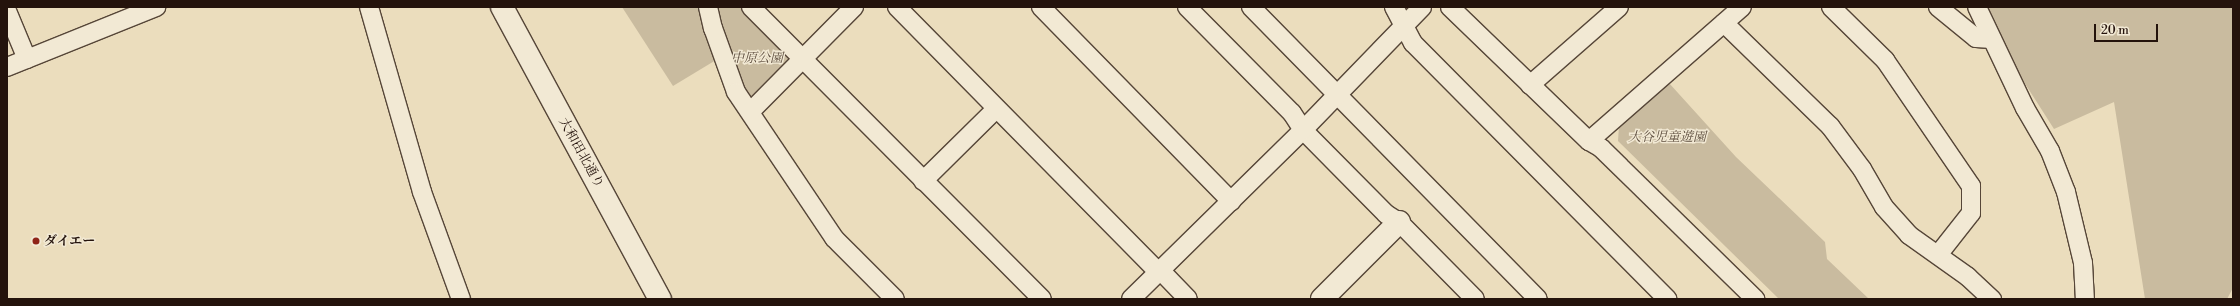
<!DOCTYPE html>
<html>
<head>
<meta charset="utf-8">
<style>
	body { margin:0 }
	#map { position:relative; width:2240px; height:306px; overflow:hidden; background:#ebddbd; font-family:"Libre Bodoni","Noto Serif JP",serif }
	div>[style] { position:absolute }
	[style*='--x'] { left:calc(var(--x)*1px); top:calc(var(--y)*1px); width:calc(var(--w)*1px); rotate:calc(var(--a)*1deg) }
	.green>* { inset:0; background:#c9bb9f }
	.roads { filter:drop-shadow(1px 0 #564638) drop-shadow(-1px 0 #564638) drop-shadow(0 1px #564638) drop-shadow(0 -1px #564638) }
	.street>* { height:18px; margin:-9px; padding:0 9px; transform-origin:9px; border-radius:9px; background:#f2e9d4 }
	.secondary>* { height:22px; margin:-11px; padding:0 11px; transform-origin:11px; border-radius:11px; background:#f2e9d4 }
	.dots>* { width:11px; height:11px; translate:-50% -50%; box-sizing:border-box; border:2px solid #f2e9d4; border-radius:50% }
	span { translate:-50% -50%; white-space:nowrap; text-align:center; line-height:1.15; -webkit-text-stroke:3px #f2e9d4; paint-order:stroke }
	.park-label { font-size:13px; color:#5e4e3f; font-style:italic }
	.street-label { font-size:13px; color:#24130c }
	.poi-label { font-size:13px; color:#24130c; font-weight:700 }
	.left { translate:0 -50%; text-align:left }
	.frame { position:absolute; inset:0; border:8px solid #24130c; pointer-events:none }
	.scale { position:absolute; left:2094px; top:24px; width:64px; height:18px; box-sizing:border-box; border:2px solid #24130c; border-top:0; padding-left:5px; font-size:12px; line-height:14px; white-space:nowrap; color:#24130c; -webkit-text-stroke:3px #f2e9d4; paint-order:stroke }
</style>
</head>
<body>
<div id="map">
	<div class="green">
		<i style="clip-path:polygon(622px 7px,699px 7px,716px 60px,673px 86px)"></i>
		<i style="clip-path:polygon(708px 7px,751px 7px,802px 58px,750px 112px)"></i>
		<i style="clip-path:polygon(1976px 7px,2233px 7px,2233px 288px,2227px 299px,2145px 299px,2114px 102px,2054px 129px)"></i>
		<i style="clip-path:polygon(1669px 83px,1736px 157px,1825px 242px,1827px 259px,1869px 299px,1779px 299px,1618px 141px,1619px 126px)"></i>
	</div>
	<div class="roads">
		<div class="street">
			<i style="--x:369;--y:7;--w:192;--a:74"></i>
			<i style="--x:422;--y:192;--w:114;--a:70"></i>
			<i style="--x:708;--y:7;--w:22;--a:77"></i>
			<i style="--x:713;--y:28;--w:68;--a:70.2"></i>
			<i style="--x:736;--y:92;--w:176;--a:56.1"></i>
			<i style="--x:834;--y:238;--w:86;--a:45"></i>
			<i style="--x:751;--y:7;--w:412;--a:45.1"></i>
			<i style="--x:897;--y:7;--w:372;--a:45.4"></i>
			<i style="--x:1041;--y:7;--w:272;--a:45.6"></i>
			<i style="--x:1187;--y:7;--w:149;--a:45.3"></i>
			<i style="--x:1292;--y:113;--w:20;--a:57"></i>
			<i style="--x:1303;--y:130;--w:118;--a:45.3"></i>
			<i style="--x:1386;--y:214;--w:15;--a:32"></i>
			<i style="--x:1399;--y:222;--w:108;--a:45.4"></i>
			<i style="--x:1251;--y:7;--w:409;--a:45.5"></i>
			<i style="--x:1394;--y:7;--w:41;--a:62.2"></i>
			<i style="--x:1413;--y:43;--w:361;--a:45.2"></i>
			<i style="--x:1450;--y:7;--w:193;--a:44"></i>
			<i style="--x:1589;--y:141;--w:14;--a:30"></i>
			<i style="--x:1601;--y:148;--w:216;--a:44.4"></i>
			<i style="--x:1831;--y:7;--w:76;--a:44.5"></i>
			<i style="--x:1885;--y:60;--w:153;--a:55.7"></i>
			<i style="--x:1971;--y:186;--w:27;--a:90"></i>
			<i style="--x:1971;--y:213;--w:53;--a:128.2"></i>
			<i style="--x:1938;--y:7;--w:49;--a:39.2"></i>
			<i style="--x:1976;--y:38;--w:16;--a:4"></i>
			<i style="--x:1977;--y:7;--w:112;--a:64.6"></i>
			<i style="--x:2025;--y:108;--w:50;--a:59.8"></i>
			<i style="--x:2050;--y:151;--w:44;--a:68.7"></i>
			<i style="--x:2066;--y:192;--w:73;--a:76.5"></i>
			<i style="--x:2083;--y:263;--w:36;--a:87"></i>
			<i style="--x:7;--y:11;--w:52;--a:67.4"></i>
			<i style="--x:1724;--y:23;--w:148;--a:44.2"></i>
			<i style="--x:1830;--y:126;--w:54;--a:53.3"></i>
			<i style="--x:1862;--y:169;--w:44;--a:59.9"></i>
			<i style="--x:1884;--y:207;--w:38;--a:48"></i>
			<i style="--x:1909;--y:235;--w:72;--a:35.4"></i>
			<i style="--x:1968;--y:277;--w:33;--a:43"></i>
			<i style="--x:7;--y:67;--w:161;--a:-21.9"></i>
			<i style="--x:1530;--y:85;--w:118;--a:-41.2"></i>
			<i style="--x:750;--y:112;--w:148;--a:-45.3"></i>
			<i style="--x:1589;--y:141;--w:203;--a:-41.2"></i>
			<i style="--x:923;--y:181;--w:103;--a:-44.6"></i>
			<i style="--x:1160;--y:270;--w:40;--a:46"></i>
			<i style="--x:1131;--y:299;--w:241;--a:-44.5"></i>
			<i style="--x:1303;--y:130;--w:171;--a:-45.9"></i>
		</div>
		<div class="secondary">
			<i style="--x:502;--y:7;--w:332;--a:61.6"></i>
			<i style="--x:1322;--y:299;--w:109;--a:-45"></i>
		</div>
	</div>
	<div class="dots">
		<i style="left:36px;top:241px;background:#8f2418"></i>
	</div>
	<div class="park-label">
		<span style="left:757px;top:58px">中原公園</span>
		<span style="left:1667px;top:137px">大谷児童遊園</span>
	</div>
	<div class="street-label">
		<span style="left:581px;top:153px;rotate:61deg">大和田北通り</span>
	</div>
	<div class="poi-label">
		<span class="left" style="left:44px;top:241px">ダイエー</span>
	</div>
	<div class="frame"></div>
	<div class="scale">20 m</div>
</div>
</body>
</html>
